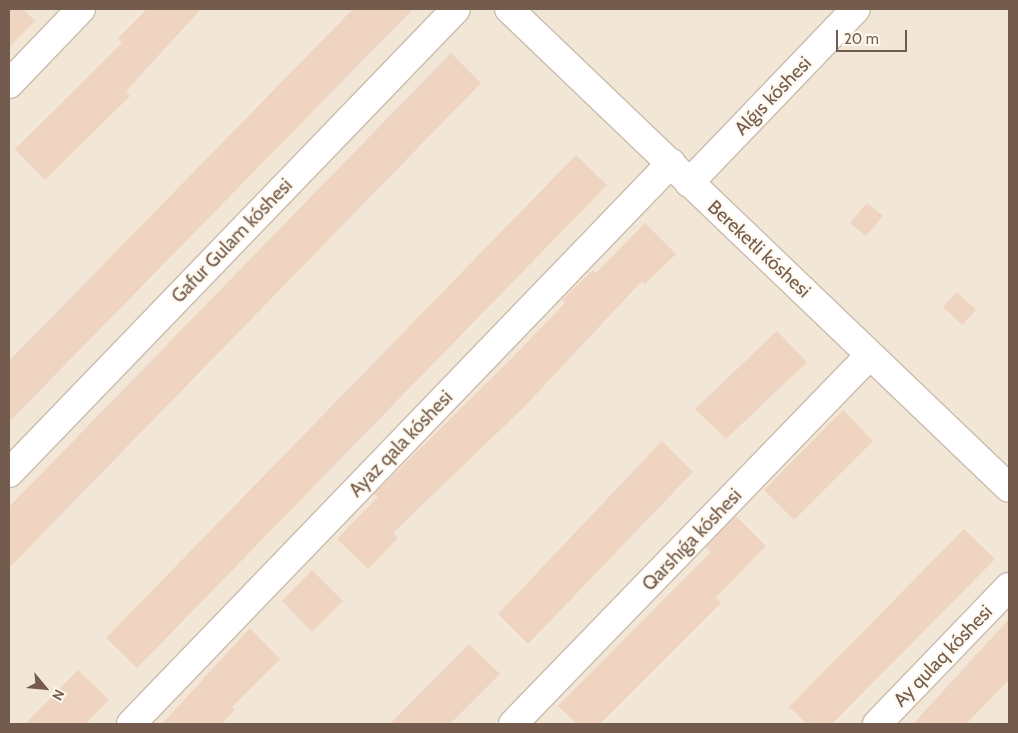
<!DOCTYPE html>
<html>
<head>
<meta charset="utf-8">
<style>
	body { margin:0 }
	#map { position:relative; width:1018px; height:733px; overflow:hidden; background:#fbf4e7; font-family:Cabin,sans-serif }
	div>[style] { position:absolute }
	[style*='--x'] { left:calc(var(--x)*1px); top:calc(var(--y)*1px); width:calc(var(--w)*1px); rotate:calc(var(--a)*1deg) }
	.residential>* { inset:0; background:#f2e6d6 }
	.building>* { inset:0; background:#efd4c1 }
	.roads { filter:drop-shadow(1px 0 #ccbcae) drop-shadow(-1px 0 #ccbcae) drop-shadow(0 1px #ccbcae) drop-shadow(0 -1px #ccbcae) }
	.minor>* { height:28px; margin:-14px; padding:0 14px; transform-origin:14px; border-radius:14px; background:#fff }
	span { translate:-50% -50%; white-space:nowrap; text-align:center; line-height:1.15; -webkit-text-stroke:4px #fef8ee; paint-order:stroke }
	.street-label { font-size:19px; color:#735c4d }
	.frame { position:absolute; inset:0; border:10px solid #735c4d; pointer-events:none }
	.north { position:absolute; left:20px; top:663px; width:50px; height:50px; -webkit-text-stroke:4px #fef8ee; paint-order:stroke; rotate:118deg; font-size:14px; font-weight:700; line-height:20px; text-align:center; color:#735c4d }
	.north::after { content:''; display:block; margin:auto; width:18px; height:22px; background:#735c4d; clip-path:polygon(50% 0,100% 100%,50% 72%,0 100%) }
	.scale { position:absolute; left:836px; top:30px; width:71px; height:22px; box-sizing:border-box; border:2px solid #735c4d; border-top:0; padding-left:6px; font-size:15px; line-height:18px; white-space:nowrap; color:#735c4d; -webkit-text-stroke:4px #fef8ee; paint-order:stroke }
</style>
</head>
<body>
<div id="map">
	<div class="residential">
		<i style="clip-path:polygon(9px 9px,1009px 9px,1009px 724px,9px 724px)"></i>
	</div>
	<div class="building">
		<i style="clip-path:polygon(9px 9px,23px 9px,35px 21px,9px 47px)"></i>
		<i style="clip-path:polygon(147px 9px,201px 9px,126px 91px,130px 96px,45px 180px,15px 149px,122px 43px,118px 38px)"></i>
		<i style="clip-path:polygon(353px 9px,413px 9px,9px 422px,9px 361px)"></i>
		<i style="clip-path:polygon(451px 53px,481px 83px,9px 568px,9px 507px)"></i>
		<i style="clip-path:polygon(576px 155px,607px 185px,137px 668px,106px 638px)"></i>
		<i style="clip-path:polygon(867px 203px,883px 216px,866px 236px,850px 223px)"></i>
		<i style="clip-path:polygon(645px 223px,676px 254px,645px 284px,642px 281px,525px 406px,393px 533px,398px 538px,368px 569px,337px 539px,378px 497px,374px 494px,511px 359px,565px 303px,562px 300px,593px 270px,596px 273px)"></i>
		<i style="clip-path:polygon(957px 292px,976px 310px,962px 325px,943px 307px)"></i>
		<i style="clip-path:polygon(777px 331px,807px 362px,726px 439px,695px 409px)"></i>
		<i style="clip-path:polygon(843px 410px,873px 441px,794px 520px,764px 490px)"></i>
		<i style="clip-path:polygon(662px 441px,693px 472px,528px 644px,498px 614px)"></i>
		<i style="clip-path:polygon(736px 516px,766px 546px,715px 598px,721px 603px,600px 724px,577px 724px,558px 706px,711px 552px,706px 547px)"></i>
		<i style="clip-path:polygon(964px 529px,995px 559px,832px 724px,807px 724px,789px 707px)"></i>
		<i style="clip-path:polygon(312px 570px,343px 601px,312px 632px,282px 601px)"></i>
		<i style="clip-path:polygon(1009px 619px,1009px 680px,966px 724px,913px 724px)"></i>
		<i style="clip-path:polygon(250px 628px,280px 659px,232px 707px,235px 710px,221px 724px,162px 724px)"></i>
		<i style="clip-path:polygon(469px 644px,500px 674px,450px 724px,390px 724px)"></i>
		<i style="clip-path:polygon(78px 670px,109px 700px,85px 724px,25px 724px)"></i>
	</div>
	<div class="roads">
		<div class="minor">
			<i style="--x:509;--y:9;--w:692;--a:43.77"></i>
			<i style="--x:9;--y:84;--w:104;--a:-46.2"></i>
			<i style="--x:689;--y:183;--w:241;--a:-46.2"></i>
			<i style="--x:9;--y:473;--w:644;--a:-46.07"></i>
			<i style="--x:131;--y:724;--w:779;--a:-46.09"></i>
			<i style="--x:513;--y:724;--w:513;--a:-45.95"></i>
			<i style="--x:877;--y:724;--w:190;--a:-46.1"></i>
		</div>
	</div>
	<div class="street-label">
		<span style="left:773px;top:96px;rotate:-46deg">Alǵıs kóshesi</span>
		<span style="left:232px;top:241px;rotate:-46deg">Gafur Gulam kóshesi</span>
		<span style="left:759px;top:249px;rotate:43deg">Bereketli kóshesi</span>
		<span style="left:401px;top:444px;rotate:-46deg">Ayaz qala kóshesi</span>
		<span style="left:692px;top:540px;rotate:-46deg">Qarshıǵa kóshesi</span>
		<span style="left:943px;top:656px;rotate:-46deg">Ay qulaq kóshesi</span>
	</div>
	<div class="frame"></div>
	<div class="north">N</div>
	<div class="scale">20 m</div>
</div>
</body>
</html>
